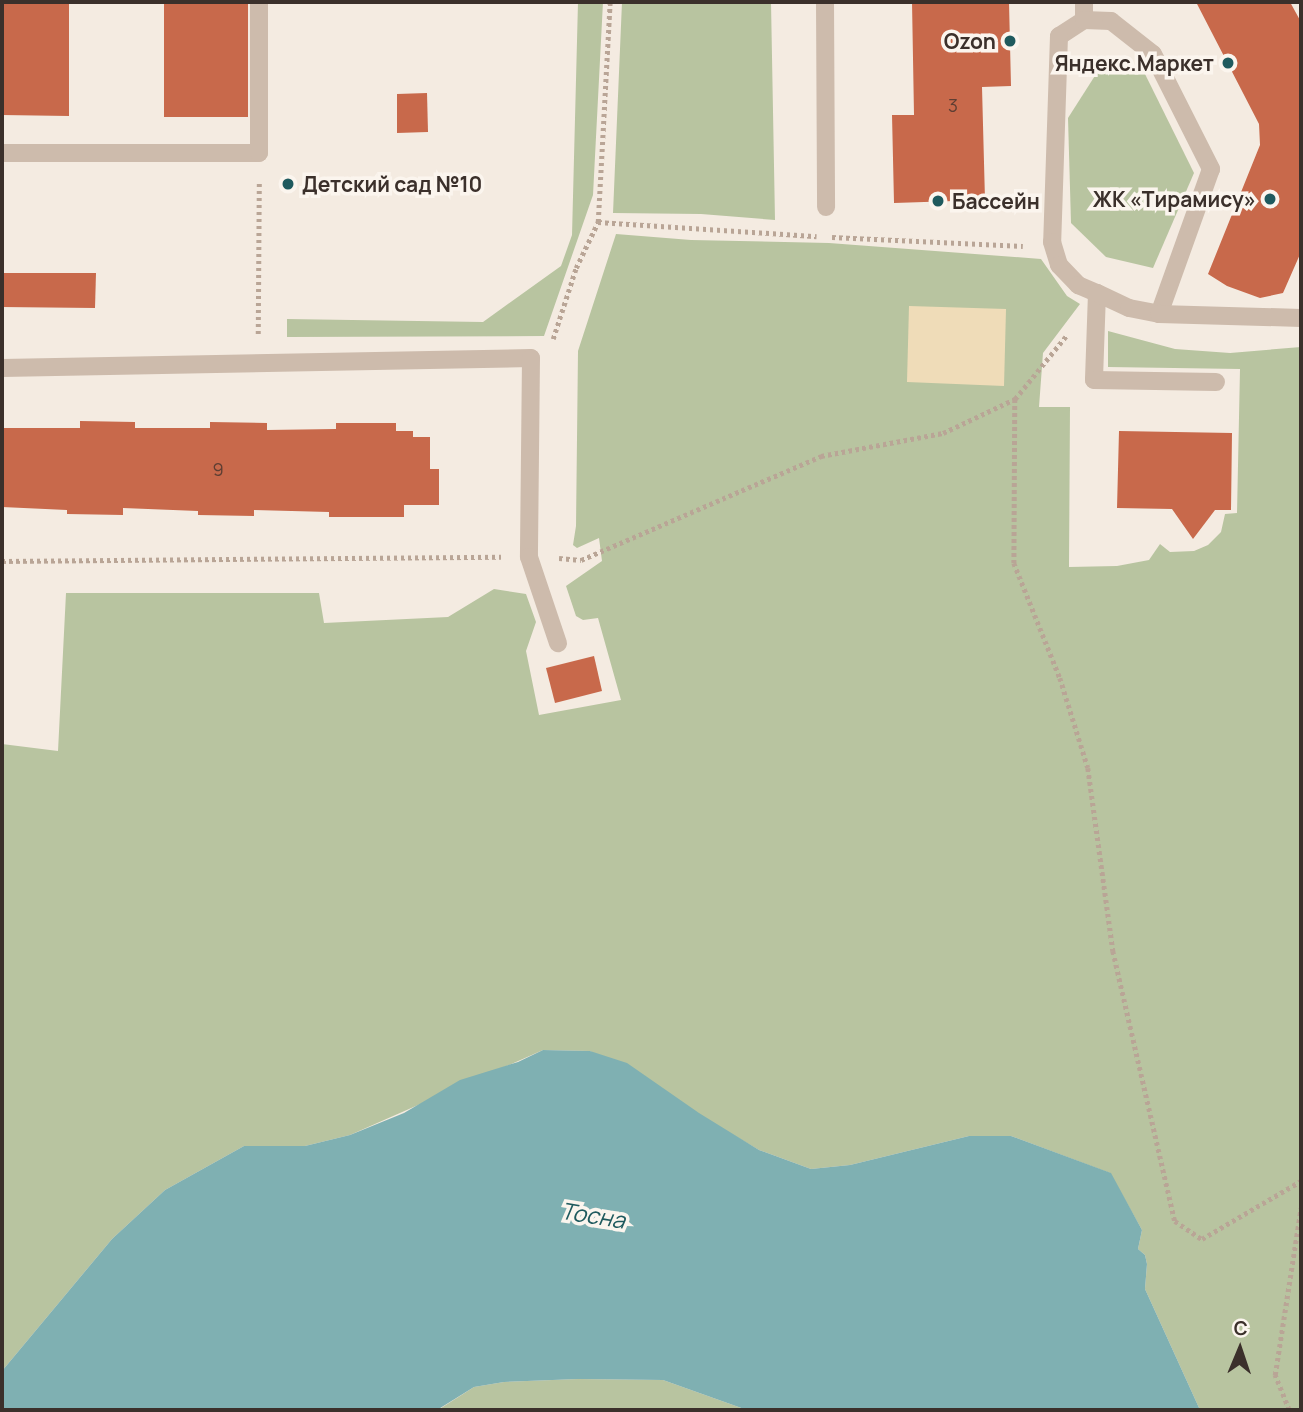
<!DOCTYPE html>
<html>
<head>
<meta charset="utf-8">
<style>
	body { margin:0 }
	#map { position:relative; width:1303px; height:1412px; overflow:hidden; background:#f4ebe1; font-family:Manrope,sans-serif }
	div>[style] { position:absolute }
	[style*='--x'] { left:calc(var(--x)*1px); top:calc(var(--y)*1px); width:calc(var(--w)*1px); rotate:calc(var(--a)*1deg) }
	.green>* { inset:0; background:#b8c4a0 }
	.sand>* { inset:0; background:#efdcb8 }
	.water>* { inset:0; background:#7fb0b2 }
	.building>* { inset:0; background:#c8694b }
	.path>* { height:4.5px; margin-top:-2.25px; transform-origin:0; background:repeating-linear-gradient(90deg,#b9a596 0 3.5px,transparent 0 7px) }
	.lane>* { height:18px; margin:-9px; padding:0 9px; transform-origin:9px; border-radius:9px; background:#cdbbac }
	.dots>* { width:19px; height:19px; translate:-50% -50%; box-sizing:border-box; border:4px solid #fbf5ee; border-radius:50% }
	span { translate:-50% -50%; white-space:nowrap; text-align:center; line-height:1.15; -webkit-text-stroke:7px #fbf5ee; paint-order:stroke }
	.number-label { font-size:18px; color:#5e3e33 }
	.number-label span { -webkit-text-stroke-width:0 }
	.poi-label { font-size:21px; color:#3b302b; font-weight:700 }
	.right { translate:-100% -50%; text-align:right }
	.left { translate:0 -50%; text-align:left }
	.water-label { font-size:23px; color:#1f5a5e; font-style:italic }
	.frame { position:absolute; inset:0; border:4px solid #3b302b; pointer-events:none }
	.north { position:absolute; left:1205px; top:1314px; width:70px; height:70px; -webkit-text-stroke:5px #fbf5ee; paint-order:stroke; rotate:2deg; font-size:19px; font-weight:700; line-height:28px; text-align:center; color:#3b302b }
	.north::after { content:''; display:block; margin:auto; width:24px; height:32px; background:#3b302b; clip-path:polygon(50% 0,100% 100%,50% 72%,0 100%) }
</style>
</head>
<body>
<div id="map">
	<div class="green">
		<i style="clip-path:polygon(578px 2px,603px 2px,593px 195px,544px 336px,287px 337px,287px 319px,483px 322px,561px 266px,572px 235px)"></i>
		<i style="clip-path:polygon(622px 2px,771px 2px,775px 220px,701px 214px,613px 213px)"></i>
		<i style="clip-path:polygon(1143px 70px,1194px 173px,1153px 268px,1106px 257px,1071px 223px,1068px 118px,1098px 71px)"></i>
		<i style="clip-path:polygon(616px 234px,691px 240px,829px 243px,1041px 259px,1067px 296px,1080px 304px,1043px 353px,1039px 407px,1070px 407px,1069px 567px,1117px 566px,1149px 560px,1160px 544px,1170px 552px,1194px 551px,1208px 545px,1221px 532px,1225px 514px,1237px 513px,1240px 369px,1108px 367px,1108px 331px,1175px 349px,1230px 353px,1301px 347px,1301px 1410px,1200px 1410px,1145px 1289px,1147px 1264px,1145px 1255px,1138px 1249px,1142px 1230px,1110px 1173px,1011px 1136px,969px 1136px,850px 1165px,811px 1169px,759px 1150px,590px 1051px,543px 1050px,350px 1135px,305px 1146px,244px 1146px,165px 1190px,112px 1239px,2px 1371px,2px 744px,58px 751px,66px 593px,319px 593px,324px 623px,448px 617px,494px 589px,526px 594px,536px 622px,526px 651px,539px 715px,621px 700px,598px 618px,583px 620px,576px 616px,566px 586px,602px 561px,599px 538px,577px 548px,573px 545px,576px 526px,578px 351px)"></i>
		<i style="clip-path:polygon(578px 1379px,663px 1380px,747px 1410px,438px 1410px,474px 1387px,504px 1382px)"></i>
	</div>
	<div class="sand">
		<i style="clip-path:polygon(909px 306px,1006px 309px,1004px 386px,907px 382px)"></i>
	</div>
	<div class="water">
		<i style="clip-path:polygon(543px 1050px,590px 1051px,627px 1063px,699px 1113px,759px 1150px,811px 1169px,850px 1165px,969px 1136px,1011px 1136px,1111px 1173px,1142px 1230px,1138px 1249px,1145px 1255px,1147px 1264px,1145px 1289px,1200px 1410px,747px 1410px,663px 1380px,578px 1379px,504px 1382px,474px 1387px,437px 1410px,2px 1410px,2px 1371px,112px 1239px,165px 1190px,244px 1146px,305px 1146px,350px 1135px,404px 1113px,460px 1080px,518px 1062px)"></i>
	</div>
	<div class="building">
		<i style="clip-path:polygon(2px 2px,69px 2px,69px 116px,2px 115px)"></i>
		<i style="clip-path:polygon(164px 2px,248px 2px,248px 117px,164px 117px)"></i>
		<i style="clip-path:polygon(912px 2px,1009px 2px,1011px 86px,982px 87px,985px 200px,894px 203px,892px 115px,914px 115px)"></i>
		<i style="clip-path:polygon(1196px 2px,1290px 2px,1301px 22px,1301px 252px,1283px 293px,1260px 298px,1227px 286px,1208px 274px,1260px 145px,1259px 124px)"></i>
		<i style="clip-path:polygon(427px 93px,428px 132px,397px 133px,397px 94px)"></i>
		<i style="clip-path:polygon(2px 273px,96px 273px,95px 308px,2px 307px)"></i>
		<i style="clip-path:polygon(80px 421px,135px 422px,135px 428px,210px 428px,210px 422px,267px 423px,267px 430px,336px 429px,336px 423px,396px 423px,396px 431px,413px 431px,413px 437px,430px 437px,430px 469px,439px 469px,439px 505px,404px 505px,404px 517px,329px 517px,329px 512px,254px 510px,254px 516px,198px 515px,198px 511px,123px 508px,123px 515px,67px 514px,67px 510px,2px 507px,2px 428px,80px 428px)"></i>
		<i style="clip-path:polygon(1119px 431px,1232px 433px,1231px 510px,1215px 510px,1193px 539px,1172px 509px,1117px 508px)"></i>
		<i style="clip-path:polygon(594px 656px,602px 691px,555px 703px,546px 668px)"></i>
	</div>
	<div class="path">
		<i style="--x:598;--y:222;--w:219;--a:3.7"></i>
		<i style="--x:832;--y:237;--w:191;--a:2.7"></i>
		<i style="--x:258;--y:334;--w:152;--a:-89.6"></i>
		<i style="--x:553;--y:339;--w:75;--a:-72.1"></i>
		<i style="--x:576;--y:268;--w:51;--a:-64.4"></i>
		<i style="--x:598;--y:222;--w:220;--a:-86.9"></i>
		<i style="--x:1015;--y:399;--w:164;--a:90.3"></i>
		<i style="--x:1014;--y:563;--w:124;--a:68.2"></i>
		<i style="--x:1060;--y:678;--w:94;--a:72.7"></i>
		<i style="--x:1088;--y:768;--w:185;--a:82.2"></i>
		<i style="--x:1113;--y:951;--w:277;--a:77.1"></i>
		<i style="--x:1175;--y:1221;--w:32;--a:34"></i>
		<i style="--x:1202;--y:1239;--w:115;--a:-30.4"></i>
		<i style="--x:559;--y:558;--w:22;--a:5"></i>
		<i style="--x:581;--y:560;--w:262;--a:-23.4"></i>
		<i style="--x:821;--y:456;--w:124;--a:-10.7"></i>
		<i style="--x:943;--y:433;--w:80;--a:-25.3"></i>
		<i style="--x:1015;--y:399;--w:81;--a:-51"></i>
		<i style="--x:2;--y:561;--w:499;--a:-0.5"></i>
		<i style="--x:1289;--y:1410;--w:38;--a:-112"></i>
		<i style="--x:1275;--y:1375;--w:169;--a:-81.2"></i>
	</div>
	<div class="lane">
		<i style="--x:825;--y:2;--w:205;--a:89.7"></i>
		<i style="--x:1084;--y:2;--w:18;--a:90"></i>
		<i style="--x:1084;--y:20;--w:30;--a:147"></i>
		<i style="--x:1059;--y:36;--w:206;--a:91.9"></i>
		<i style="--x:1052;--y:242;--w:24;--a:73"></i>
		<i style="--x:1059;--y:265;--w:28;--a:46"></i>
		<i style="--x:1078;--y:285;--w:21;--a:23"></i>
		<i style="--x:1097;--y:293;--w:87;--a:92"></i>
		<i style="--x:1094;--y:380;--w:122;--a:0.9"></i>
		<i style="--x:1084;--y:20;--w:27;--a:2"></i>
		<i style="--x:1111;--y:21;--w:53;--a:38.2"></i>
		<i style="--x:1153;--y:54;--w:129;--a:63.2"></i>
		<i style="--x:1211;--y:169;--w:154;--a:109.7"></i>
		<i style="--x:2;--y:153;--w:257;--a:0"></i>
		<i style="--x:259;--y:153;--w:151;--a:-90"></i>
		<i style="--x:1097;--y:293;--w:35;--a:25"></i>
		<i style="--x:1129;--y:308;--w:31;--a:11"></i>
		<i style="--x:1159;--y:314;--w:142;--a:1.6"></i>
		<i style="--x:2;--y:368;--w:529;--a:-1.08"></i>
		<i style="--x:531;--y:358;--w:199;--a:90.6"></i>
		<i style="--x:529;--y:557;--w:91;--a:71.4"></i>
	</div>
	<div class="dots">
		<i style="left:1010px;top:41px;background:#1f5a5e"></i>
		<i style="left:1228px;top:63px;background:#1f5a5e"></i>
		<i style="left:288px;top:184px;background:#1f5a5e"></i>
		<i style="left:1270px;top:199px;background:#1f5a5e"></i>
		<i style="left:938px;top:201px;background:#1f5a5e"></i>
	</div>
	<div class="number-label">
		<span style="left:953px;top:105px">3</span>
		<span style="left:218px;top:469px">9</span>
	</div>
	<div class="poi-label">
		<span class="right" style="left:996px;top:41px">Ozon</span>
		<span class="right" style="left:1214px;top:63px">Яндекс.Маркет</span>
		<span class="left" style="left:302px;top:184px">Детский сад №10</span>
		<span class="right" style="left:1256px;top:199px">ЖК «Тирамису»</span>
		<span class="left" style="left:952px;top:201px">Бассейн</span>
	</div>
	<div class="water-label">
		<span style="left:593px;top:1215px;rotate:9deg">Тосна</span>
	</div>
	<div class="frame"></div>
	<div class="north">С</div>
</div>
</body>
</html>
